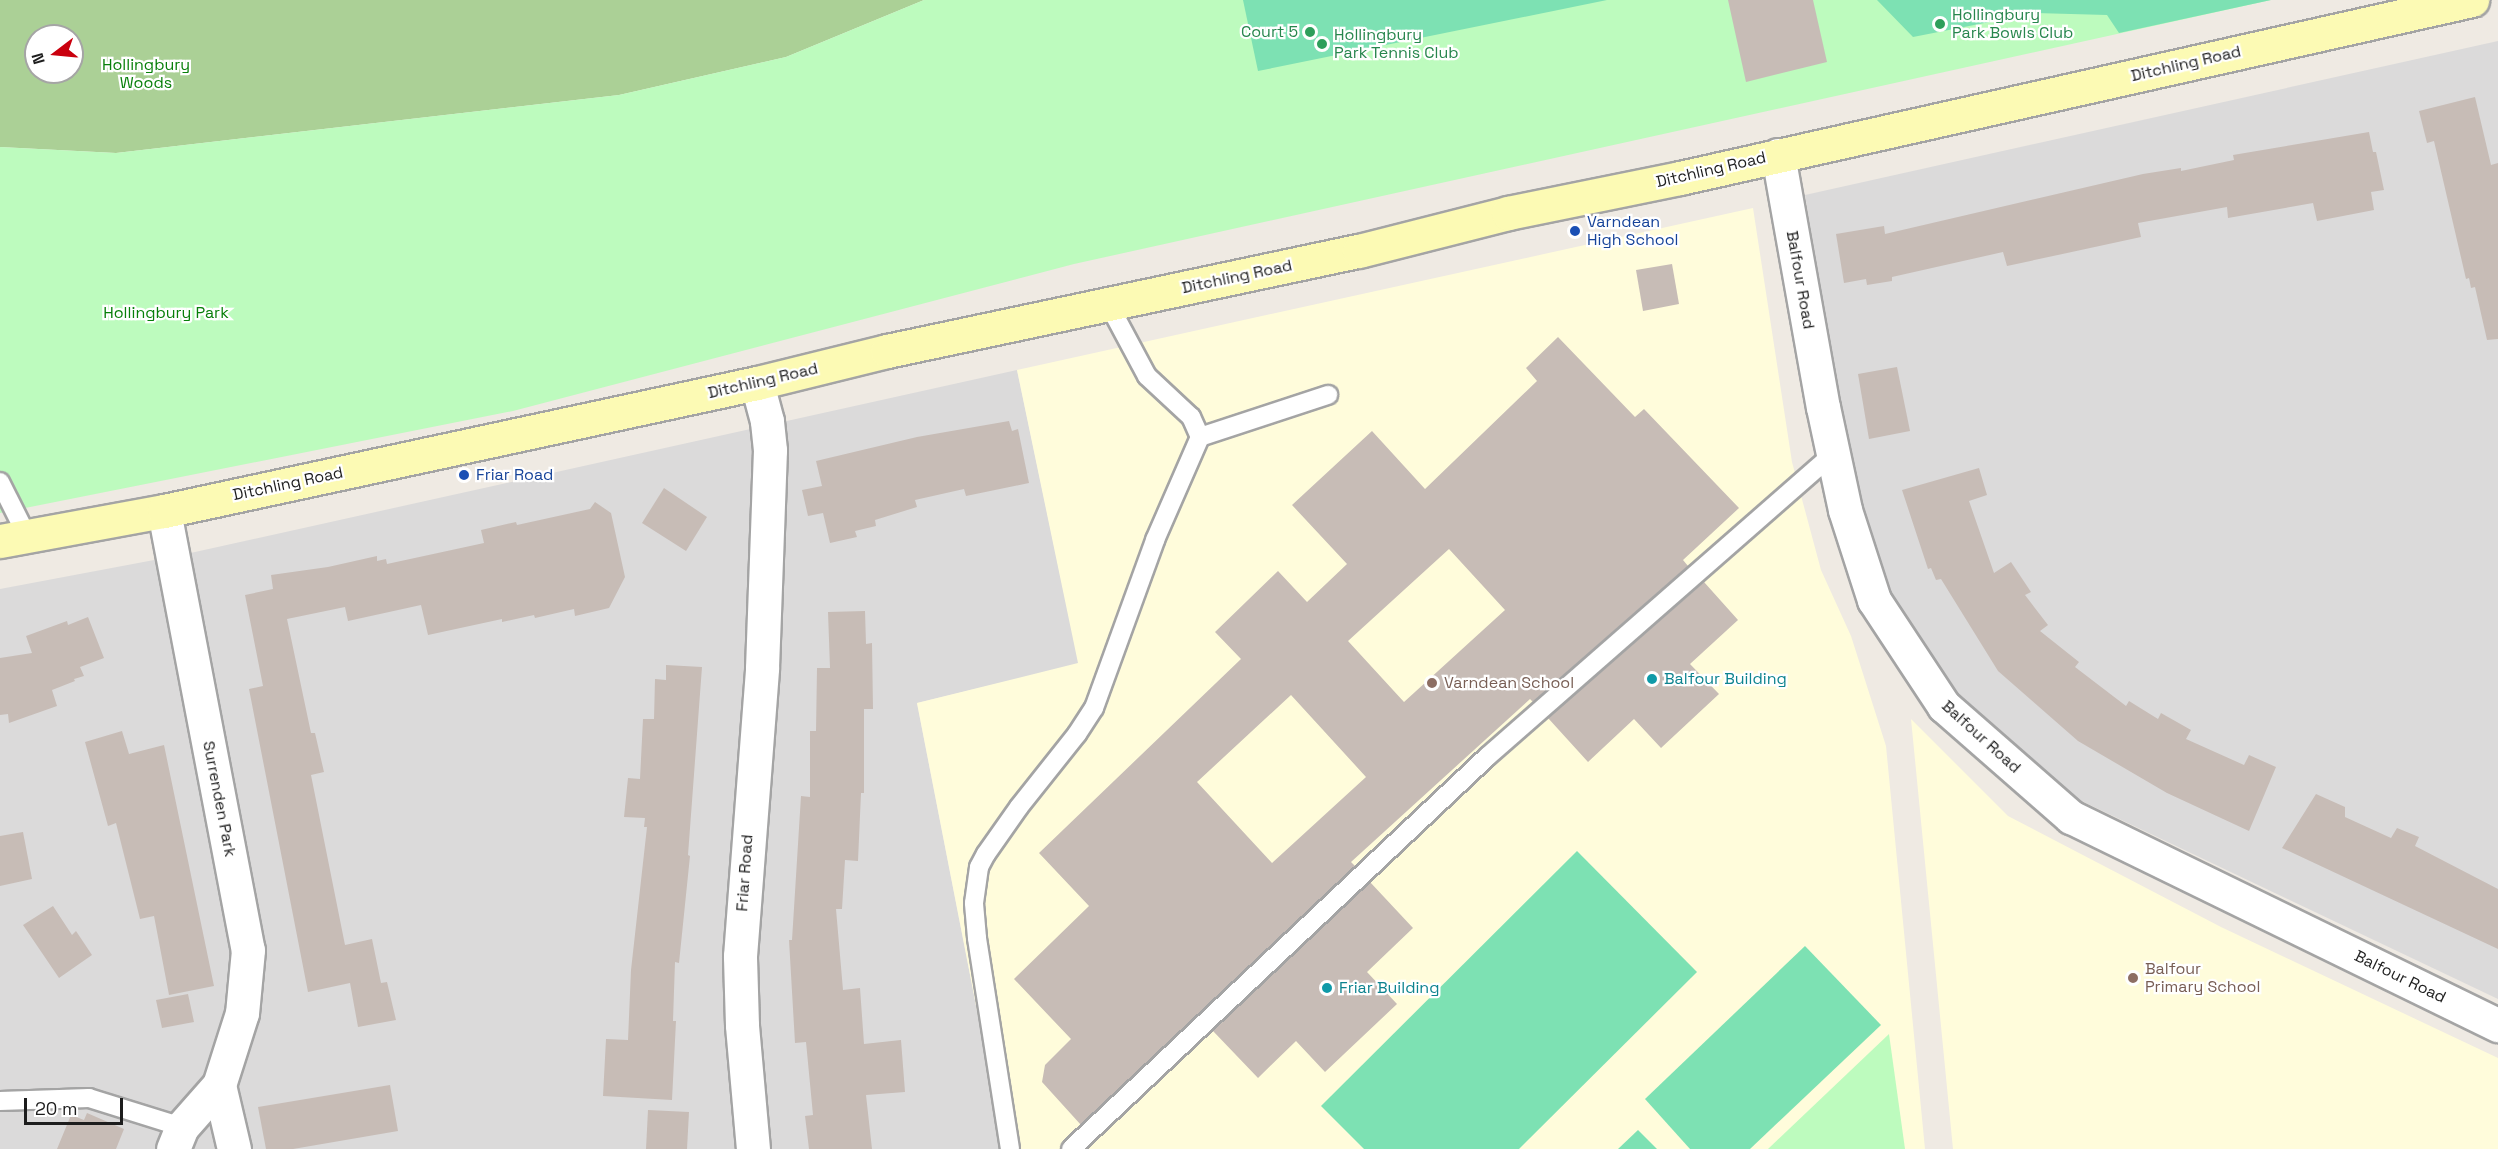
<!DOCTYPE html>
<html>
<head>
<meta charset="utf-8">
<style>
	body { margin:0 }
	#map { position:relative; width:2498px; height:1149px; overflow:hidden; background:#efeae3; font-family:"Space Grotesk",sans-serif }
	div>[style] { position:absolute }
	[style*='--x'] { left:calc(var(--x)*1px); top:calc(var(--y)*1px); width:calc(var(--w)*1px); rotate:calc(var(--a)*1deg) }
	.residential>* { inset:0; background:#dbdada }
	.education>* { inset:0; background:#fffcdb }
	.forest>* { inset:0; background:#abd096 }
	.park>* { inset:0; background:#bdfbbe }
	.pitch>* { inset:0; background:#7de1b3 }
	.building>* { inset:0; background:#c7bcb6 }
	.roads { filter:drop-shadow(2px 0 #a4a4a4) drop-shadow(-2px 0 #a4a4a4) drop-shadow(0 2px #a4a4a4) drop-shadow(0 -2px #a4a4a4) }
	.lane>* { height:18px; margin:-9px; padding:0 9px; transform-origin:9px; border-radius:9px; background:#fff }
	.street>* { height:33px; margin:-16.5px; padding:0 16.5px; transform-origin:16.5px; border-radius:16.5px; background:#fff }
	.secondary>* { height:33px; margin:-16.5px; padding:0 16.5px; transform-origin:16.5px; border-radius:16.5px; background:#fcfab4 }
	.dots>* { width:16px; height:16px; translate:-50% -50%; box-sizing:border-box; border:3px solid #fff; border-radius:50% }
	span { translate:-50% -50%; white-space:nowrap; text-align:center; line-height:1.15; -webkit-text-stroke:4.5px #fff; paint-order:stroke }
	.leisure-label { font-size:16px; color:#27864d }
	.left { translate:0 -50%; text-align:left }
	.right { translate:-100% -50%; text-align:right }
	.street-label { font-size:16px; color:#1d1d1d }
	.park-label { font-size:16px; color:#077f09 }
	.transit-label { font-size:16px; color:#164399 }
	.culture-label { font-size:16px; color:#0d838f }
	.education-label { font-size:16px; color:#785e54 }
	.north { position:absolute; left:24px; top:24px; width:60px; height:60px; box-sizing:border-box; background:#fff; border:2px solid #a5a5a5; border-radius:50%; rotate:254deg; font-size:16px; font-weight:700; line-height:24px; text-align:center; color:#1d1d1d }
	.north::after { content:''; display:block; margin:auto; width:21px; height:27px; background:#ca000e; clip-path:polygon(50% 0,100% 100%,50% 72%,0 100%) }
	.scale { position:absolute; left:24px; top:1098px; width:99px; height:27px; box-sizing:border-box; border:3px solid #1d1d1d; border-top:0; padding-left:8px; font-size:18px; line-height:21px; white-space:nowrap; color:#1d1d1d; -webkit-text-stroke:4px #fff; paint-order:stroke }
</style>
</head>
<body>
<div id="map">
	<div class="residential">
		<i style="clip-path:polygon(2498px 41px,2498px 999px,2048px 785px,1964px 707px,1895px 609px,1875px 554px,1856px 493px,1841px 419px,1805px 195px)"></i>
		<i style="clip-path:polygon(1017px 370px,1079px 664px,917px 703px,1004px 1149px,0 1149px,0 589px,186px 554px)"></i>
	</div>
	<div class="education">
		<i style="clip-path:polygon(1753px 208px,1792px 462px,1821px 570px,1851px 636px,1886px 746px,1925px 1149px,1004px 1149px,917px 703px,1078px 663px,1017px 370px)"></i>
		<i style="clip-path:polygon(1911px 719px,2008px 816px,2221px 927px,2498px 1058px,2498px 1149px,1953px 1149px)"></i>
	</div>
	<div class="forest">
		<i style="clip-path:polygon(evenodd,0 0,924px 0,786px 57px,619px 95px,116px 153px,0 147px,0 0,36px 36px,72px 36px,72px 72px,36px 72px,36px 36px)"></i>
	</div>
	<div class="park">
		<i style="clip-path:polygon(924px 0,2271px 0,1074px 264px,513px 411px,0 513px,0 147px,116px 153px,619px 95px,786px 57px)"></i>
		<i style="clip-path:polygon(1889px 1034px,1905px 1149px,1768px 1149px)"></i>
	</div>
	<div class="pitch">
		<i style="clip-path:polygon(1243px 0,1607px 0,1258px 71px)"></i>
		<i style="clip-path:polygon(1877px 0,2271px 0,2119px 33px,2107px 15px,2035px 13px,1913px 37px)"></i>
		<i style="clip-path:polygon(1577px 851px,1697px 972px,1519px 1149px,1364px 1149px,1321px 1106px)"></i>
		<i style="clip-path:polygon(1805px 946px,1881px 1025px,1750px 1149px,1690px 1149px,1645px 1099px)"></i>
		<i style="clip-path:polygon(1638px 1130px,1657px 1149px,1618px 1149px)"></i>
	</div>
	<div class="building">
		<i style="clip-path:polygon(1728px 0,1813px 0,1827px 62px,1746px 82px)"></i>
		<i style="clip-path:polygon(2475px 97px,2491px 165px,2498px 163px,2498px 339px,2487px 340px,2475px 287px,2471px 288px,2469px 278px,2466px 279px,2434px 141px,2427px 143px,2419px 111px)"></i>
		<i style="clip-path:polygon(2369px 132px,2373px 152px,2376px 152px,2384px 190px,2371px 192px,2374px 210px,2317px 221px,2313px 203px,2228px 218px,2227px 207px,2138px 223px,2141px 237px,2007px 266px,2003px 252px,1892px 277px,1892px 281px,1867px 285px,1866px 279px,1844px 283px,1836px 234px,1884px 226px,1885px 234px,2143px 174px,2181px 168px,2181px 171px,2234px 160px,2233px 155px)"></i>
		<i style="clip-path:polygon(1672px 264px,1679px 304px,1643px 311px,1636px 270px)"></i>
		<i style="clip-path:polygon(evenodd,1558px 337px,1635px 417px,1644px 409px,1739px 508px,1683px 560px,1688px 566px,1533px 702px,1530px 699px,1351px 862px,1355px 866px,1081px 1125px,1042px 1082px,1045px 1065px,1071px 1039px,1014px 979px,1089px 906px,1039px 853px,1241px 659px,1215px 632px,1278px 571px,1307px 602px,1347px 564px,1292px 505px,1372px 431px,1425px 489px,1537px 381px,1526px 368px,1558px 337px,1449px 549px,1505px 610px,1404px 702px,1348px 641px,1449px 549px,1558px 337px,1291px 695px,1366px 777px,1272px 863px,1197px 782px,1291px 695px)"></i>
		<i style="clip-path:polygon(1897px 367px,1910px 431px,1869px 439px,1858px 374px)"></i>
		<i style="clip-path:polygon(1009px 421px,1012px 431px,1018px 429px,1029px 483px,966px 496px,964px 489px,915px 500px,917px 507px,875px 520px,876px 526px,855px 531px,857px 537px,830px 543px,823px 513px,808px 516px,802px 490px,822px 486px,816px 461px,917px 437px)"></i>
		<i style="clip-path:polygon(1979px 468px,1987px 495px,1969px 501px,1994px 573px,2011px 562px,2031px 592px,2025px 595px,2048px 625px,2040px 631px,2079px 662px,2075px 667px,2126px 706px,2129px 701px,2158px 719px,2161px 713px,2191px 730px,2186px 739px,2244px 765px,2249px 755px,2276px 767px,2249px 831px,2167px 793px,2078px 741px,1998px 671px,1941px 579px,1936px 580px,1931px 568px,1928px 569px,1902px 490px)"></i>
		<i style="clip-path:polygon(664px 488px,707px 517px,686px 551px,642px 523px)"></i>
		<i style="clip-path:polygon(595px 502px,611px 513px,625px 577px,609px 608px,575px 616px,574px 609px,535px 618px,534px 615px,502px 622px,502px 619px,428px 635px,421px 605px,348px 621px,345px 607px,287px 619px,311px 733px,315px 733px,324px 772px,311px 775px,345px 945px,372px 939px,381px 983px,387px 982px,396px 1020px,358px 1027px,350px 983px,308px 992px,249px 689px,263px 686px,245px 595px,273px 589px,271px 575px,328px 567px,377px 556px,377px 561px,386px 559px,387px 564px,484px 543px,481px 530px,516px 522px,517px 525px,590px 509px)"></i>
		<i style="clip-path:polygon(1704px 582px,1738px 620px,1690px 664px,1719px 694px,1661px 748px,1634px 719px,1588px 762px,1548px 718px)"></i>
		<i style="clip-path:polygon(865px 611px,866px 644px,872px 643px,873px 709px,864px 709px,864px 793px,861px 793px,858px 861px,845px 860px,842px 909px,836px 909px,843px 990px,860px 988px,864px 1044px,901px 1040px,905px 1092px,866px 1095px,872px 1149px,809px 1149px,805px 1116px,813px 1115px,806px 1042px,795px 1043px,789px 940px,792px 940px,801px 796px,810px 797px,810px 731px,816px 731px,817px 668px,830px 668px,828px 612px)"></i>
		<i style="clip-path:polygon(88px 617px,104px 658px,80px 667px,84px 676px,74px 679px,75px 681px,52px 690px,57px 706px,9px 723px,8px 714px,0 715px,0 658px,32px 653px,26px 636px,67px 621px,68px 625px)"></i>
		<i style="clip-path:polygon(666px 665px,702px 667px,688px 855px,690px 856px,679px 963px,675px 962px,673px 1021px,676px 1021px,672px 1100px,603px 1096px,606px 1039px,628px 1040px,631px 970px,647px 827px,644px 827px,645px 818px,624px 817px,628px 778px,640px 779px,643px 719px,654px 719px,655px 679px,666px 680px)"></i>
		<i style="clip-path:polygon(122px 731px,129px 754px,164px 745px,214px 986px,169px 995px,154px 916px,140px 919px,116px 823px,108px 826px,85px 742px)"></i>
		<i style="clip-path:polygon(2316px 794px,2345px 807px,2345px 817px,2391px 838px,2397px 828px,2419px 837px,2415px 846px,2498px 889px,2498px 949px,2282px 848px)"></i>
		<i style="clip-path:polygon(23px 832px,32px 879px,0 886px,0 836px)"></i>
		<i style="clip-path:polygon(1370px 882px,1413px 928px,1367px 972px,1397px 1004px,1325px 1072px,1296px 1041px,1258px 1078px,1213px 1031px)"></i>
		<i style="clip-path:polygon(53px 906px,72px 935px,76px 931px,92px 955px,59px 978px,23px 925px)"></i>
		<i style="clip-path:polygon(188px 994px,194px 1022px,162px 1028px,156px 1000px)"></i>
		<i style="clip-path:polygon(390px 1085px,398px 1131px,293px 1149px,266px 1149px,258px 1107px)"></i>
		<i style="clip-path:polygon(648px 1110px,689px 1112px,687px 1149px,646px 1149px)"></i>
		<i style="clip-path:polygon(87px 1113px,124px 1129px,116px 1149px,57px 1149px,71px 1115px,84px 1120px)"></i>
	</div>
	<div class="roads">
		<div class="lane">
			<i style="--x:1200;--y:437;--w:135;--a:-18.2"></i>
			<i style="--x:0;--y:482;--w:60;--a:63.4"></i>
			<i style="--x:0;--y:1101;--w:89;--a:-1.9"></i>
			<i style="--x:89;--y:1098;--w:97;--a:17.3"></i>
			<i style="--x:1010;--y:1149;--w:214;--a:-98.9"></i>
			<i style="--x:977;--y:938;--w:35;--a:-95"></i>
			<i style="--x:974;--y:903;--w:36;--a:-82"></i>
			<i style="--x:979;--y:867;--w:15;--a:-62"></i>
			<i style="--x:986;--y:854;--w:57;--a:-54.9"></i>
			<i style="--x:1019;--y:807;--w:93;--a:-51.5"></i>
			<i style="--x:1077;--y:734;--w:31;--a:-57"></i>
			<i style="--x:1094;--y:708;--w:179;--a:-70"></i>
			<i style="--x:1155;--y:540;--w:112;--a:-66.4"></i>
			<i style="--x:1200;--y:437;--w:22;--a:-114"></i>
			<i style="--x:1191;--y:417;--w:60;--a:-137"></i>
			<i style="--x:1147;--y:376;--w:81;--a:-118.2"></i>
			<i style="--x:1071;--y:1149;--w:573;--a:-43.3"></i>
			<i style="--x:1488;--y:756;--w:459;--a:-41.2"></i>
		</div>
		<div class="street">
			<i style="--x:1778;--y:155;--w:256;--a:79.9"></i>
			<i style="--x:1823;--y:407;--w:105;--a:77.9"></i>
			<i style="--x:1845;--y:510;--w:95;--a:72.1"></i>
			<i style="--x:1874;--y:600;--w:127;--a:56.6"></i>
			<i style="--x:1944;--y:706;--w:169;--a:41.2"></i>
			<i style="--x:2071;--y:817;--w:475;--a:26"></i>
			<i style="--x:164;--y:511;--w:447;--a:79.2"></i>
			<i style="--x:248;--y:950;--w:63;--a:95.4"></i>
			<i style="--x:242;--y:1013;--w:76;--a:107.7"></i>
			<i style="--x:219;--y:1085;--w:66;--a:76.8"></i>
			<i style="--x:173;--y:1149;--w:24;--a:-68"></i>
			<i style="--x:182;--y:1127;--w:56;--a:-48.6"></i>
			<i style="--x:753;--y:1149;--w:124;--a:-95.1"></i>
			<i style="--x:742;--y:1025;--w:69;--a:-91.7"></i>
			<i style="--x:740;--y:956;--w:289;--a:-85.6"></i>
			<i style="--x:762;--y:668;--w:218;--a:-87.9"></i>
			<i style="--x:770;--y:450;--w:29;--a:-96"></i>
			<i style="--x:767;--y:421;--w:39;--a:-105"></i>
		</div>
		<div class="secondary">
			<i style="--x:0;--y:541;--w:167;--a:-10.4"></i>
			<i style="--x:164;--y:511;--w:607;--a:-12.18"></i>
			<i style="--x:757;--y:383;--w:134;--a:-13.8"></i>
			<i style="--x:887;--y:351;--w:482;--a:-12"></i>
			<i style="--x:1359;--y:251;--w:154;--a:-14.3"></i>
			<i style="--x:1508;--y:213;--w:176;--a:-11.5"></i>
			<i style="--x:1680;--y:178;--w:812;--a:-12.67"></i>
		</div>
	</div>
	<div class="dots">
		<i style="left:1940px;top:24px;background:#2e9e5b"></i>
		<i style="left:1310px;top:32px;background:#2e9e5b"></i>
		<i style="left:1322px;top:44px;background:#2e9e5b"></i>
		<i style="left:1575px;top:231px;background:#1a4fb4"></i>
		<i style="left:464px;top:475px;background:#1a4fb4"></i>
		<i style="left:1652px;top:679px;background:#0f9aa8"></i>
		<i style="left:1432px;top:683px;background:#8d6e63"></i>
		<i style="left:2133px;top:978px;background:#8d6e63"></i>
		<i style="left:1327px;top:988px;background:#0f9aa8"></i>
	</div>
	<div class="leisure-label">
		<span class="left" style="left:1952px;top:24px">Hollingbury<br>Park Bowls Club</span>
		<span class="right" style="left:1298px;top:32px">Court 5</span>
		<span class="left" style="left:1334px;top:44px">Hollingbury<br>Park Tennis Club</span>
	</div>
	<div class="street-label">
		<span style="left:2186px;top:64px;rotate:-13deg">Ditchling Road</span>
		<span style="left:1711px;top:170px;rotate:-13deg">Ditchling Road</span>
		<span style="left:1237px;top:277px;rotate:-12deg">Ditchling Road</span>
		<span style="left:1800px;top:280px;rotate:80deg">Balfour Road</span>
		<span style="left:763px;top:381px;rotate:-13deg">Ditchling Road</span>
		<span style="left:288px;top:484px;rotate:-12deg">Ditchling Road</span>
		<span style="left:1981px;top:737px;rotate:42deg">Balfour Road</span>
		<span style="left:219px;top:799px;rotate:79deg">Surrenden Park</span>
		<span style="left:745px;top:873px;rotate:-86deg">Friar Road</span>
		<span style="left:2400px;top:977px;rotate:26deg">Balfour Road</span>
	</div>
	<div class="park-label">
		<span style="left:146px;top:74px">Hollingbury<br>Woods</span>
		<span style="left:166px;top:313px">Hollingbury Park</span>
	</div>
	<div class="transit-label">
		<span class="left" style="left:1587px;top:231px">Varndean<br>High School</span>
		<span class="left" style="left:476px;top:475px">Friar Road</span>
	</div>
	<div class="culture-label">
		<span class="left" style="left:1664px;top:679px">Balfour Building</span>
		<span class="left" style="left:1339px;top:988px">Friar Building</span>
	</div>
	<div class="education-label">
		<span class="left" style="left:1444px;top:683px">Varndean School</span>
		<span class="left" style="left:2145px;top:978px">Balfour<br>Primary School</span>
	</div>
	<div class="north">N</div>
	<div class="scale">20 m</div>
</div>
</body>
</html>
